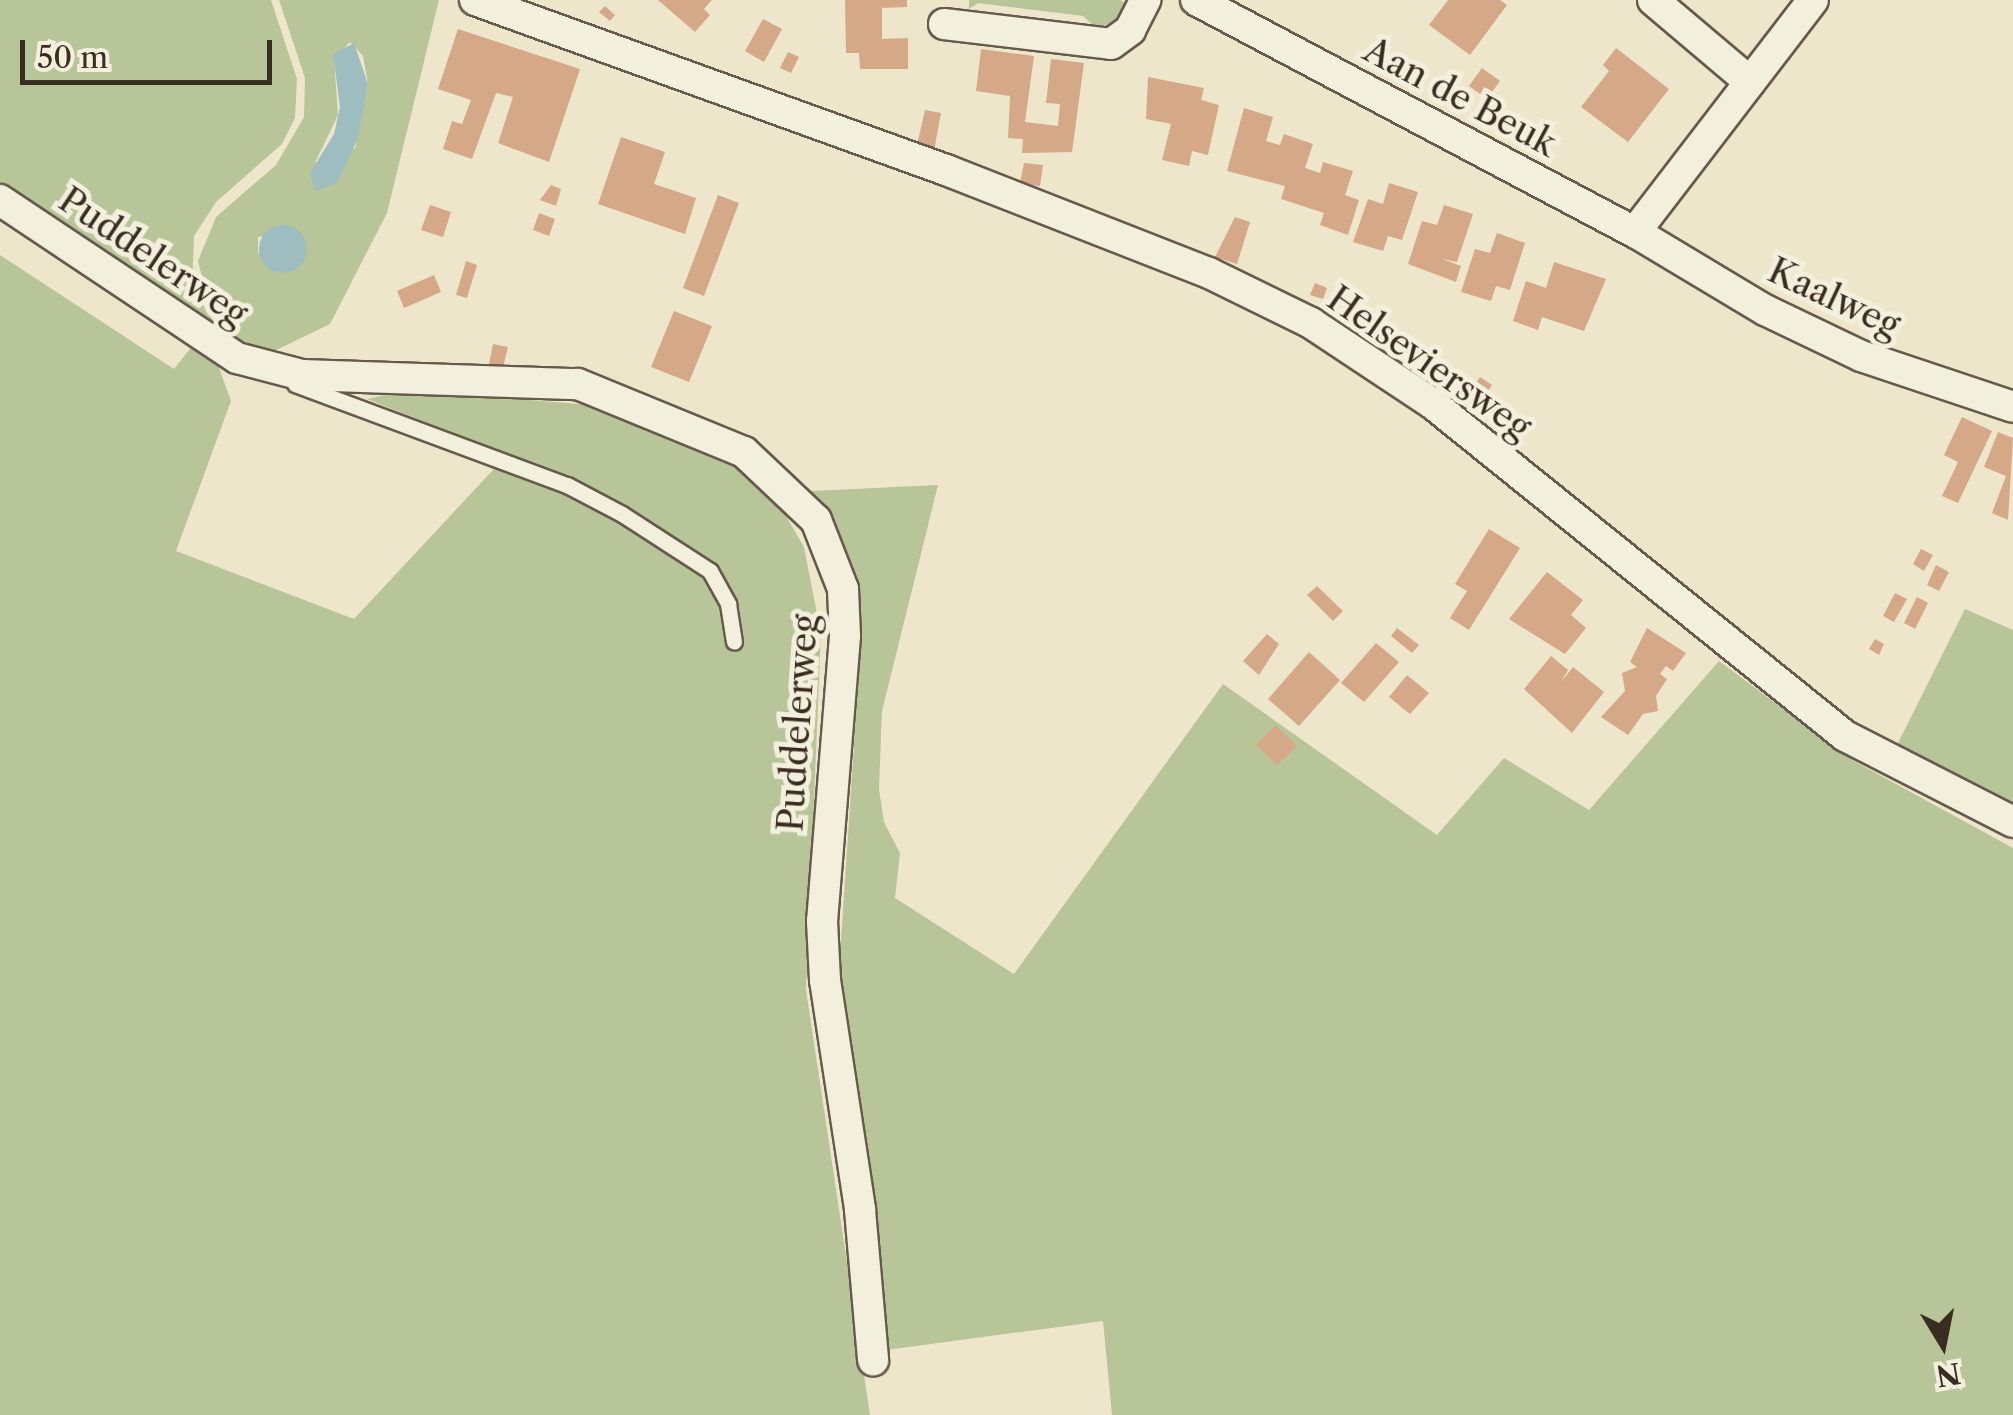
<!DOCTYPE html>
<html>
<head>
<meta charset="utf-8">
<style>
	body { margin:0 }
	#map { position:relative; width:2013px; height:1415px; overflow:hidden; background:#ede6cb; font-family:"Libre Caslon Text",serif }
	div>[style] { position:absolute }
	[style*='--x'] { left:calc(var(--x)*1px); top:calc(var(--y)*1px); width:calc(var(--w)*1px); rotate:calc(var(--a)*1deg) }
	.green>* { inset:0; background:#b8c598 }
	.water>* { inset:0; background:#9ebdc1 }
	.round { border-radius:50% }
	.building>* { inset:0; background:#d5a888 }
	.roads { filter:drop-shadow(2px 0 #665a4c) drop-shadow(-2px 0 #665a4c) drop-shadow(0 2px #665a4c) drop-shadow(0 -2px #665a4c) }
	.lane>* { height:15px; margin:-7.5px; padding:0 7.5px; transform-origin:7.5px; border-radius:7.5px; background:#f3efdd }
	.street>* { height:30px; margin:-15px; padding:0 15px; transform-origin:15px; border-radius:15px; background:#f3efdd }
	span { translate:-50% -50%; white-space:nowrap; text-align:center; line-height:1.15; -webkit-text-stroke:10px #f3efdd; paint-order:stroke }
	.street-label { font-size:35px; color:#392c21 }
	.north { position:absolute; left:1893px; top:1295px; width:100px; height:100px; -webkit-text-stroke:8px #f3efdd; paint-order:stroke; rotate:170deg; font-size:28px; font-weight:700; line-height:40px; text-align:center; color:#392c21 }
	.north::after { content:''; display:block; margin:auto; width:35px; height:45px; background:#392c21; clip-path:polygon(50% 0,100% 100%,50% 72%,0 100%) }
	.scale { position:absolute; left:20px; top:40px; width:252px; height:45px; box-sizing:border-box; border:5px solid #392c21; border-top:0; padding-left:12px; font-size:30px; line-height:35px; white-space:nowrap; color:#392c21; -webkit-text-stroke:8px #f3efdd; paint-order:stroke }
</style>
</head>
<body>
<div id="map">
	<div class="green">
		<i style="clip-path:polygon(0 0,271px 0,297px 79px,295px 118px,282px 144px,216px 202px,194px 236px,192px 287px,219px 330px,0 189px)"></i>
		<i style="clip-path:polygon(evenodd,279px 0,439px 0,387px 213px,330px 324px,270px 353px,233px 336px,208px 301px,198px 261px,216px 217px,276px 165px,304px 117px,305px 78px,279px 0,350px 42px,363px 56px,368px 84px,355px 148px,315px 163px,338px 115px,334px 59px,350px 42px,279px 0,293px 232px,305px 238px,284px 271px,274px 270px,258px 252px,258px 237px,293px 232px)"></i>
		<i style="clip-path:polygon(969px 0,1120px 0,1127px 4px,1115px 22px,1096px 28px,1083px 16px,978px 3px,969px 9px)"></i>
		<i style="clip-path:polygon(0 255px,174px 369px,193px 345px,217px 362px,231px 401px,176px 551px,354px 619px,507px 455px,367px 399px,407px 390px,604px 406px,728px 458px,772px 492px,804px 547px,821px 634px,806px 990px,870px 1415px,0 1415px)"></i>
		<i style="clip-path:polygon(938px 485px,882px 711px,879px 789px,884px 822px,900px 853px,895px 898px,1014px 974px,1223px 684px,1437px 835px,1504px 758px,1589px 810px,1719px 661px,1854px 761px,2013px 848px,2013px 1415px,1112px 1415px,1103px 1321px,886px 1350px,843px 1047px,840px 956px,861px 640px,848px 566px,811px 491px)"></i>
		<i style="clip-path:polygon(1965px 609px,2013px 630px,2013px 811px,1895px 749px)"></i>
	</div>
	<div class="water">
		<i style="clip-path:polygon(354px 43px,368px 84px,358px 138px,337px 183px,315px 191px,310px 173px,334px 134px,340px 107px,333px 54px)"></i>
		<i class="round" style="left:259px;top:225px;width:48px;height:48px"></i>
	</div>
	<div class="building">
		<i style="clip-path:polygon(658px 0,712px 0,704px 9px,710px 15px,695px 32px)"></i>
		<i style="clip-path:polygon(845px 0,907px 0,907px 7px,882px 8px,882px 39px,908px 38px,908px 69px,860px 69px,859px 53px,846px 53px)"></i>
		<i style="clip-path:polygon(1448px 0,1500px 0,1507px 5px,1470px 55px,1429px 25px)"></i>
		<i style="clip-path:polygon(605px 6px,615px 15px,610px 21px,599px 12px)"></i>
		<i style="clip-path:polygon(763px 19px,782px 29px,764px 62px,745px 51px)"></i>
		<i style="clip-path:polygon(458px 29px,580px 69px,549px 162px,498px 143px,513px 97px,496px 93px,472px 159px,443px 149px,452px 121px,462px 124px,471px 100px,438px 89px)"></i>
		<i style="clip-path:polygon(1616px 48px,1669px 89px,1628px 142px,1581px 107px,1609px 71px,1603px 65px)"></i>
		<i style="clip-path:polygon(981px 49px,1034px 56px,1025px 122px,1058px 126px,1060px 104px,1046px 103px,1051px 59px,1084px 63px,1072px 152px,1022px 153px,1023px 139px,1008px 138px,1010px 96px,976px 91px)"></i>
		<i style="clip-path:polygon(788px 52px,799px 57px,791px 73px,780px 68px)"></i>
		<i style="clip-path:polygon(1482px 68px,1500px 81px,1487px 99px,1469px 86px)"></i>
		<i style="clip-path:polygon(1148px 77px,1204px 88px,1201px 100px,1219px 105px,1208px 155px,1192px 151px,1189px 166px,1162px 160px,1171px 124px,1146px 119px)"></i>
		<i style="clip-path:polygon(1244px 108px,1273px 117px,1266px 141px,1280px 145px,1284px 134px,1313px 144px,1305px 168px,1320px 173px,1323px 162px,1353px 171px,1345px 195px,1359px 200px,1348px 235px,1320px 225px,1324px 213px,1281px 199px,1285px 186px,1227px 171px)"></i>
		<i style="clip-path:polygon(925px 110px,941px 113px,934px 151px,917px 145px)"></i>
		<i style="clip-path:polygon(621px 137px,665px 152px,654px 184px,696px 198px,685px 234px,598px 204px)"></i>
		<i style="clip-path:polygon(1024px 163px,1043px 165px,1040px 186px,1020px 183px)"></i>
		<i style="clip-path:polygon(1389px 183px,1418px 192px,1402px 240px,1388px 236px,1383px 251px,1353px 242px,1368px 199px,1383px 204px)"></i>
		<i style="clip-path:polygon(551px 185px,561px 189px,556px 206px,540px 200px)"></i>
		<i style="clip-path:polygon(718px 195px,739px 203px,704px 296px,683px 288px)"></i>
		<i style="clip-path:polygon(430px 205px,451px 212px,443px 237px,421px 230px)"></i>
		<i style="clip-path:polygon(1444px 205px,1473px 214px,1457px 262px,1442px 259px,1461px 266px,1456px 282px,1408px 264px,1422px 221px,1437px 225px)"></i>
		<i style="clip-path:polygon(539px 213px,555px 219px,549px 236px,533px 230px)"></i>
		<i style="clip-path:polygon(1235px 217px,1250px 222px,1237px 264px,1215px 257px)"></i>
		<i style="clip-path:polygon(1497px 233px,1525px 243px,1510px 290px,1496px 286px,1491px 301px,1461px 292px,1475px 249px,1490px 253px)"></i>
		<i style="clip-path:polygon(466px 261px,477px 265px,467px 298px,456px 295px)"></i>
		<i style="clip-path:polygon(1554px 262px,1606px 279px,1584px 331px,1542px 317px,1538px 330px,1513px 321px,1526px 281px,1546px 288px)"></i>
		<i style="clip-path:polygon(434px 275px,441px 292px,404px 308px,397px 291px)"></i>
		<i style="clip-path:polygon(1315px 283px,1327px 288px,1323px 299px,1310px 295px)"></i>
		<i style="clip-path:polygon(674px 311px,712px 326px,689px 382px,651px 367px)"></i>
		<i style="clip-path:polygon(493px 344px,508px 347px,503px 367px,489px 364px)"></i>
		<i style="clip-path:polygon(1480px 377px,1492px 385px,1481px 402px,1469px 394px)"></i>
		<i style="clip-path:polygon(1962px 417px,1992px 431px,1958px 503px,1942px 496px,1958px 462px,1944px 455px)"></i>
		<i style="clip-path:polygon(1998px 432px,2013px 438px,2008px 520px,1992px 513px,2006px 476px,1984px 467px)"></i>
		<i style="clip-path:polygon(1489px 529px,1520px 548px,1469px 630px,1450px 618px,1467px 591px,1455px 584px)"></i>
		<i style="clip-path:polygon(1921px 549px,1933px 555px,1924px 571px,1913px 564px)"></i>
		<i style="clip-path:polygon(1936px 565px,1949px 572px,1939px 591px,1927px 585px)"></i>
		<i style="clip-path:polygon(1547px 572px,1583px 600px,1571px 615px,1586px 628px,1565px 654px,1509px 619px)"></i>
		<i style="clip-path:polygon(1317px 586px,1343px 611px,1333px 621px,1307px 595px)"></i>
		<i style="clip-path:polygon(1895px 593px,1907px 599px,1894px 622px,1883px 616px)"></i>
		<i style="clip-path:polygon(1917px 597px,1928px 603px,1915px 629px,1904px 623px)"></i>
		<i style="clip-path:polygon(1397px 628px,1419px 645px,1412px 653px,1391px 636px)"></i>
		<i style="clip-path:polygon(1647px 628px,1686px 653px,1673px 671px,1666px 666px,1660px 674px,1667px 679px,1656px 696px,1658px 711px,1643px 714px,1628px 735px,1601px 717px,1625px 691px,1622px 673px,1637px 667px,1630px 662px)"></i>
		<i style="clip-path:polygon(1267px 634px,1279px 644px,1259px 675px,1243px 661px)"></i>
		<i style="clip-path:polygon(1875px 639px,1884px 644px,1879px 655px,1869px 649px)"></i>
		<i style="clip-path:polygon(1376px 643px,1399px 662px,1364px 702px,1341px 683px)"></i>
		<i style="clip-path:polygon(1309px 652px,1340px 680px,1299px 726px,1268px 699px)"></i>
		<i style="clip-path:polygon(1551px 656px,1568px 670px,1561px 682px,1573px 667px,1604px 692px,1572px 733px,1524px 689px)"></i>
		<i style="clip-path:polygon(1407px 675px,1429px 693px,1410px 714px,1389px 697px)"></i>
		<i style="clip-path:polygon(1276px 725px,1297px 746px,1277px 765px,1256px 745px)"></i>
	</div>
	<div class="roads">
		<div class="lane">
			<i style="--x:295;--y:384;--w:290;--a:20.4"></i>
			<i style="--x:567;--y:485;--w:62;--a:27.8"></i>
			<i style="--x:622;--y:514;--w:105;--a:32.9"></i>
			<i style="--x:710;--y:571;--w:38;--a:61"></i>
			<i style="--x:728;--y:604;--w:38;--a:81"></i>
		</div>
		<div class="street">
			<i style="--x:475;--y:0;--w:501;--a:19.85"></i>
			<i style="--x:946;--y:170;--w:282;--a:21.4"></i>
			<i style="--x:1209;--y:273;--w:114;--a:26.1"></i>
			<i style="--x:1311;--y:323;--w:146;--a:33.6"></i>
			<i style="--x:1433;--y:404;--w:529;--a:38.86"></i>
			<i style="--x:1845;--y:736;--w:189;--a:27.1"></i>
			<i style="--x:1196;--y:0;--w:497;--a:27.9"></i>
			<i style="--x:1635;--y:232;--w:152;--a:31"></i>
			<i style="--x:1765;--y:310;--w:106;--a:25.6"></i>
			<i style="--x:1861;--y:356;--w:160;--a:18.5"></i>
			<i style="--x:1653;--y:0;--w:127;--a:40.2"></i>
			<i style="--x:944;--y:24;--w:168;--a:6.8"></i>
			<i style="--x:1111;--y:44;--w:24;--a:-36"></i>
			<i style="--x:1130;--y:30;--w:34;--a:-63"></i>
			<i style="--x:0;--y:200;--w:285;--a:33.7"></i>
			<i style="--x:237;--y:358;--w:67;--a:14.7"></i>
			<i style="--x:302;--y:375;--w:276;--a:1.9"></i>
			<i style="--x:578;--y:384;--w:179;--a:22.3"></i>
			<i style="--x:744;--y:452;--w:99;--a:43.4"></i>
			<i style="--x:816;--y:520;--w:74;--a:68.6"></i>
			<i style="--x:843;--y:589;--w:47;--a:87.6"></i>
			<i style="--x:845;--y:636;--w:286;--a:94.6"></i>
			<i style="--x:822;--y:921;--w:59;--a:87.1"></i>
			<i style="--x:825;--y:980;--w:233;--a:81.3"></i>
			<i style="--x:860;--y:1210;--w:151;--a:85"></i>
			<i style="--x:1635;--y:232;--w:292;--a:-52.5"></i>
		</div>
	</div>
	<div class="street-label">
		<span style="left:1460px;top:97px;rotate:28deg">Aan de Beuk</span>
		<span style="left:153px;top:257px;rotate:34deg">Puddelerweg</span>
		<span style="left:1834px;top:298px;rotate:25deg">Kaalweg</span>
		<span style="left:1429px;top:363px;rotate:35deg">Helseviersweg</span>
		<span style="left:798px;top:723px;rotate:-86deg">Puddelerweg</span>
	</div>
	<div class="north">N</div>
	<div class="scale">50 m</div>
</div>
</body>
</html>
